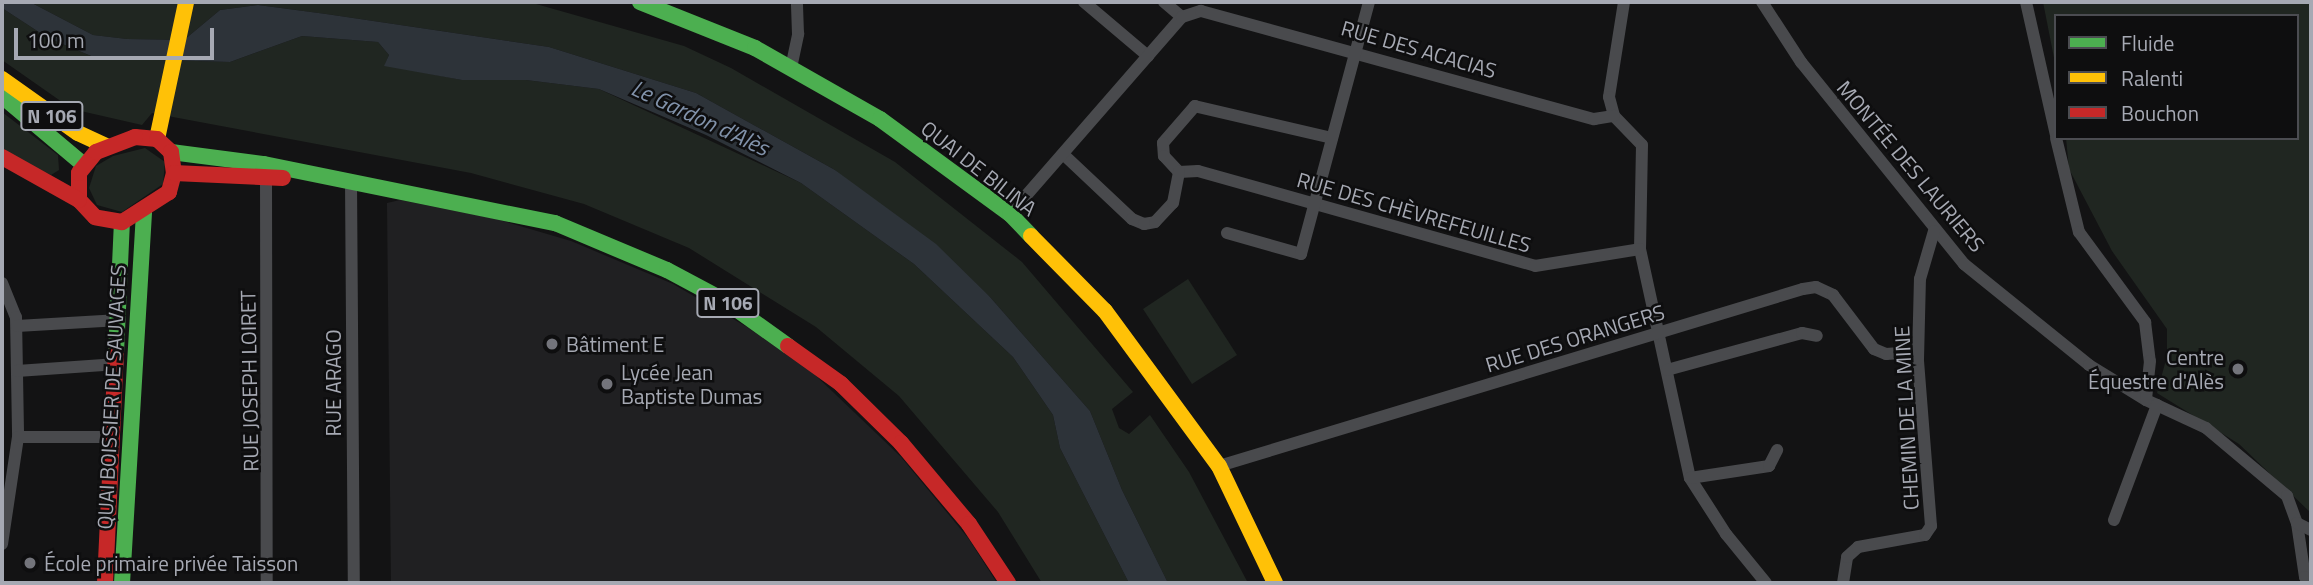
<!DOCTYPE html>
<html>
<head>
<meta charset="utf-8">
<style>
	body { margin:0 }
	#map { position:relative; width:2313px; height:585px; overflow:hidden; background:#131314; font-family:"Titillium Web",sans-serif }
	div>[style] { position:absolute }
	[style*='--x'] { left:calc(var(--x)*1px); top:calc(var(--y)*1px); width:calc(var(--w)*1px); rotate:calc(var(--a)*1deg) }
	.built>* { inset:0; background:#202022 }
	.green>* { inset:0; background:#202621 }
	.water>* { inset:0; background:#2d3339 }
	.street>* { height:12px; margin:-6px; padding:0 6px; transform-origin:6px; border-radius:6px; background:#494a4d }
	.fast>* { height:16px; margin:-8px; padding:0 8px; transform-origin:8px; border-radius:8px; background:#4caf50 }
	.slow>* { height:16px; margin:-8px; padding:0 8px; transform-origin:8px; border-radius:8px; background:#ffc107 }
	.jam>* { height:16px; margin:-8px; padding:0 8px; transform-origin:8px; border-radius:8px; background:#c62828 }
	.dots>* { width:19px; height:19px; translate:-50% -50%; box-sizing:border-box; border:4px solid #0e0e0f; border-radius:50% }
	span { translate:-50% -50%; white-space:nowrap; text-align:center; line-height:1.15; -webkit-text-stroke:5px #0e0e0f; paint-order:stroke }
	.shield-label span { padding:2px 5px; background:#0e0e0f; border:2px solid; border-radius:5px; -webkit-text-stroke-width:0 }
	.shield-label { font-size:19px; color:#a6a9b3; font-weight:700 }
	.street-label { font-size:21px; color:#a6a9b3 }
	.poi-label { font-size:21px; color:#a6a9b3 }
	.left { translate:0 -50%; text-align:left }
	.right { translate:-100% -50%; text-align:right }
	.water-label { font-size:23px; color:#8192aa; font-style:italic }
	.frame { position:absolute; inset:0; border:4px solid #a6a9b3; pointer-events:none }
	.legend { position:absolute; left:2054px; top:14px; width:245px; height:126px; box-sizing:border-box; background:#0e0e0f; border:2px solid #4b4c51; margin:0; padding:9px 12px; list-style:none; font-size:21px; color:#a6a9b3 }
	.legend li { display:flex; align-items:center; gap:14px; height:35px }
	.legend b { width:35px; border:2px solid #4b4c51 }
	.scale { position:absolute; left:14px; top:28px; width:200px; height:32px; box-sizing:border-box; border:4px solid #a6a9b3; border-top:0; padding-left:9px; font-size:21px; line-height:24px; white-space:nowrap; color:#a6a9b3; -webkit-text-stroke:5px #0e0e0f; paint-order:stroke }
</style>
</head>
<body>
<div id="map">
	<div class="built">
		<i style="clip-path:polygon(400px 200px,496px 219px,571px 241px,673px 284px,747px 327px,812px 372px,901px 457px,968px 538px,997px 583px,391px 583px,387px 203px)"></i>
	</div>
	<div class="green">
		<i style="clip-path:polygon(30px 2px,529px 2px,684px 46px,731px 68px,895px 162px,1022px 262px,1133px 392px,1112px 409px,1119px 428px,1129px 434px,1150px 415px,1189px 472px,1248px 583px,1168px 583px,1122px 490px,1090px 411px,990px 297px,835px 170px,696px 93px,549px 47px,326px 14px,258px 5px,220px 10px,184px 40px,127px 39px,93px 35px)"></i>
		<i style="clip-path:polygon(2043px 2px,2311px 2px,2311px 513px,2239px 444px,2157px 393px,2167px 356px,2167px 329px,2112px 251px,2069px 169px,2066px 138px,2297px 138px,2297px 16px,2056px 16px,2056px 68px)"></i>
		<i style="clip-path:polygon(2px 8px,48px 38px,96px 58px,230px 62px,302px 36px,378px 42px,389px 55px,385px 65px,462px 80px,526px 80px,599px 89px,801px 183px,914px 264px,1013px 357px,1053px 415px,1060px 448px,1129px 583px,1042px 583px,998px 512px,899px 396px,816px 327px,689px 248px,584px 204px,471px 173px,173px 117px,152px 113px,142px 125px,72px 109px,2px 60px)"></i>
		<i style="clip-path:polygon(2px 112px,58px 155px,59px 170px,51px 175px,2px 152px)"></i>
		<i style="clip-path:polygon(145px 148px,165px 162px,163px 184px,122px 212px,97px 205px,89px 188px,96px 166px,113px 156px)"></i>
		<i style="clip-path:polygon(1188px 279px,1237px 355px,1192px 384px,1143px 309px)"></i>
	</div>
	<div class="water">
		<i style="clip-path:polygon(2px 2px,30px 2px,93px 35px,127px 39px,184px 40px,220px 10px,258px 5px,326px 14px,549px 47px,696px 93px,835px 170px,936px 244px,990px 297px,1090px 411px,1122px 490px,1168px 583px,1129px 583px,1060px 448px,1053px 415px,1013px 357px,914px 264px,801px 183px,706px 135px,599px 89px,526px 80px,462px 80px,384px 66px,389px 55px,378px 42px,302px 36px,230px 62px,96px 58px,48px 38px,2px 8px)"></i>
	</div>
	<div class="street">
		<i style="--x:1084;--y:2;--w:84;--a:40.2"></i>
		<i style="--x:1164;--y:2;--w:23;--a:40"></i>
		<i style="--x:1624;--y:2;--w:96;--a:99"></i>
		<i style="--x:1609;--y:97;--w:20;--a:75"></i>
		<i style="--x:1614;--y:116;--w:40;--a:46"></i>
		<i style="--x:1642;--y:145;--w:104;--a:91.1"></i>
		<i style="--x:1640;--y:249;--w:234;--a:77.7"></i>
		<i style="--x:1690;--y:478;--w:67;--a:57.3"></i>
		<i style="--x:1726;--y:534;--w:63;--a:50.8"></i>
		<i style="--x:1762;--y:2;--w:72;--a:57"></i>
		<i style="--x:1801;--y:62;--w:260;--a:51.1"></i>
		<i style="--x:1964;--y:264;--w:161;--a:38.9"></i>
		<i style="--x:2089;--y:365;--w:67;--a:31.6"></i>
		<i style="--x:2146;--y:400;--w:66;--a:25"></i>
		<i style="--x:2206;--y:428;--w:106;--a:40"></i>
		<i style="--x:2287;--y:496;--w:29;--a:70"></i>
		<i style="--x:2297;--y:523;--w:55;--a:81.6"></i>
		<i style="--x:2305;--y:577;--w:8;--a:50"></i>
		<i style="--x:2026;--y:2;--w:136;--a:77.3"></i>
		<i style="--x:791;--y:68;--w:35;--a:-78"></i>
		<i style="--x:798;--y:34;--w:32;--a:-92"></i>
		<i style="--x:1332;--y:138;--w:141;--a:-166.9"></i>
		<i style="--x:1195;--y:106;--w:49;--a:130.9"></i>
		<i style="--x:1163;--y:143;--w:13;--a:86"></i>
		<i style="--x:1164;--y:156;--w:22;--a:47"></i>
		<i style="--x:1179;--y:172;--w:19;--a:-3"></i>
		<i style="--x:1198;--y:171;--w:350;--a:15.7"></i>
		<i style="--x:1535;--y:266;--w:106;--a:-9.2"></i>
		<i style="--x:2056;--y:138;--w:97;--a:76.3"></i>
		<i style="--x:2079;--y:232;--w:112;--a:53.7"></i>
		<i style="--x:2145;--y:322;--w:39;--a:83"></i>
		<i style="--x:2150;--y:361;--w:39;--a:96"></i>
		<i style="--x:1063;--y:154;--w:95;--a:43.3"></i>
		<i style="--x:1132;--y:219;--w:13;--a:23"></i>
		<i style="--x:1144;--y:224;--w:11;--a:-10"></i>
		<i style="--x:1155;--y:222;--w:26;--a:-47"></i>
		<i style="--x:1173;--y:203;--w:32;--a:-79"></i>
		<i style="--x:266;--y:177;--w:406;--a:89.9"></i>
		<i style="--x:351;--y:181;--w:402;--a:89.6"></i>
		<i style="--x:1010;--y:214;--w:262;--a:-48.9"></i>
		<i style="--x:1182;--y:17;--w:20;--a:-18"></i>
		<i style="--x:1201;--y:11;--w:408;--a:15.4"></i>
		<i style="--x:1594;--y:119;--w:20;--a:-9"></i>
		<i style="--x:1227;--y:233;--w:77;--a:15.8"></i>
		<i style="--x:1301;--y:254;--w:261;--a:-74.9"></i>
		<i style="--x:2;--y:283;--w:37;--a:68"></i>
		<i style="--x:16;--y:317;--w:120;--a:89"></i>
		<i style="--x:18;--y:437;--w:108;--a:98.5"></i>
		<i style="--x:17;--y:326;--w:103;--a:-3.3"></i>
		<i style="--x:1667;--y:370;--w:140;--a:-15.3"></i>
		<i style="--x:1802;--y:333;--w:15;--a:11"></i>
		<i style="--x:17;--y:371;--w:101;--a:-4"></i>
		<i style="--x:18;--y:437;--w:95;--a:0"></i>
		<i style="--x:1219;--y:466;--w:610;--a:-16.86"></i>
		<i style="--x:1803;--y:289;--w:13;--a:-9"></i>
		<i style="--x:1816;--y:287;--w:19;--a:25"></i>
		<i style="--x:1833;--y:295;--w:68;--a:52.8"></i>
		<i style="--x:1874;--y:349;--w:13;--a:23"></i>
		<i style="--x:1886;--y:354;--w:32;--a:-4"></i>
		<i style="--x:1690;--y:478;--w:80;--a:-8.6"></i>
		<i style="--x:1769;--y:466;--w:18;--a:-63"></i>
		<i style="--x:2114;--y:520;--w:123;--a:-69.5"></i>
		<i style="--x:2297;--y:523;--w:16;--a:27"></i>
		<i style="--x:1843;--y:583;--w:26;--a:-81"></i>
		<i style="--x:1847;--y:557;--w:15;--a:-42"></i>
		<i style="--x:1858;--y:547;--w:68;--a:-10.2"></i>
		<i style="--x:1925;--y:535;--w:11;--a:-56"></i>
		<i style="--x:1931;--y:526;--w:168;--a:-94.5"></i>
		<i style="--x:1918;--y:359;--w:80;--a:-88.6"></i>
		<i style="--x:1920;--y:279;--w:50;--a:-73.7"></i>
	</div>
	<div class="fast">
		<i style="--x:640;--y:2;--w:124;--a:21.8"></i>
		<i style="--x:755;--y:48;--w:144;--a:29.6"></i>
		<i style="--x:880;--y:119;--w:161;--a:36.2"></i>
		<i style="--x:1010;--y:214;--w:30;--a:46"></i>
		<i style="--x:2;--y:96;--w:107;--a:40.1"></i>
		<i style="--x:171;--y:152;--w:94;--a:7.4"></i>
		<i style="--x:264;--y:164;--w:297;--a:11.5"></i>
		<i style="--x:555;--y:223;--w:121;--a:22.8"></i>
		<i style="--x:667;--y:270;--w:66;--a:28.1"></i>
		<i style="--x:725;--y:301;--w:77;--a:35.5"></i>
		<i style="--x:116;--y:353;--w:131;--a:-87.4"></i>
		<i style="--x:122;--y:583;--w:372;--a:-86.6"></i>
	</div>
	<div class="slow">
		<i style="--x:2;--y:79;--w:93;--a:35.4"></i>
		<i style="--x:78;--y:133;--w:31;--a:25"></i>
		<i style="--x:157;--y:139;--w:140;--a:-78"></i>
		<i style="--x:1031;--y:236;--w:105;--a:45.4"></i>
		<i style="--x:1105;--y:311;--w:192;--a:53.7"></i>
		<i style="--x:1219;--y:466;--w:130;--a:64.4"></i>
	</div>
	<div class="jam">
		<i style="--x:135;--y:137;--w:22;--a:5"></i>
		<i style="--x:157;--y:139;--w:19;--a:43"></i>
		<i style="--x:171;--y:152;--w:21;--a:82"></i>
		<i style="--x:174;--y:173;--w:20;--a:105"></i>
		<i style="--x:169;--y:192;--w:56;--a:147.4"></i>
		<i style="--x:122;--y:222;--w:27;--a:-170"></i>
		<i style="--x:95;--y:217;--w:23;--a:-133"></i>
		<i style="--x:79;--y:200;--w:27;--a:-90"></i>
		<i style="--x:79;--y:173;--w:27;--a:-51"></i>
		<i style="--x:96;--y:152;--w:42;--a:-21"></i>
		<i style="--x:2;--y:157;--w:88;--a:29.2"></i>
		<i style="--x:174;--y:173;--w:109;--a:2.6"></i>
		<i style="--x:788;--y:346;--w:65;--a:35.6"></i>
		<i style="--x:841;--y:384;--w:84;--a:44.5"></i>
		<i style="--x:901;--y:443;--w:106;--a:50"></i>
		<i style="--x:969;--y:524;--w:71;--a:56.5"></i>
		<i style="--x:105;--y:583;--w:230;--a:-87.3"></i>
	</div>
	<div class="dots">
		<i style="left:552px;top:344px;background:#73747b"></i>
		<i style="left:2238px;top:369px;background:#73747b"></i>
		<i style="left:607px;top:384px;background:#73747b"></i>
		<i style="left:30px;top:563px;background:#73747b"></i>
	</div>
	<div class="shield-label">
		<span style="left:52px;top:116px">N 106</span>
		<span style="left:728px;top:303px">N 106</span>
	</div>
	<div class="street-label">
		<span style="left:1419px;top:49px;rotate:16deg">RUE DES ACACIAS</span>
		<span style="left:1911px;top:166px;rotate:50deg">MONTÉE DES LAURIERS</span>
		<span style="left:979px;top:168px;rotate:38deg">QUAI DE BILINA</span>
		<span style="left:1414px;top:212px;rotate:16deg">RUE DES CHÈVREFEUILLES</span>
		<span style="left:1575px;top:338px;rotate:-17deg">RUE DES ORANGERS</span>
		<span style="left:249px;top:381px;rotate:-91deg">RUE JOSEPH LOIRET</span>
		<span style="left:333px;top:383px;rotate:-90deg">RUE ARAGO</span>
		<span style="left:111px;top:397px;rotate:-87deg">QUAI BOISSIER DE SAUVAGES</span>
		<span style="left:1906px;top:418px;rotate:-93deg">CHEMIN DE LA MINE</span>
	</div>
	<div class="poi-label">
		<span class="left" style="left:566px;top:344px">Bâtiment E</span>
		<span class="right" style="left:2224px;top:369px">Centre<br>Équestre d'Alès</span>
		<span class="left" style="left:621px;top:384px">Lycée Jean<br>Baptiste Dumas</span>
		<span class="left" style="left:44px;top:563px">École primaire privée Taisson</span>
	</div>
	<div class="water-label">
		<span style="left:700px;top:118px;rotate:25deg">Le Gardon d'Alès</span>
	</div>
	<div class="frame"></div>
	<ul class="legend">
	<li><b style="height:9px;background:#4caf50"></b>Fluide</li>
	<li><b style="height:9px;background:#ffc107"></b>Ralenti</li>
	<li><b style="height:9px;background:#c62828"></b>Bouchon</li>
	</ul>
	<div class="scale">100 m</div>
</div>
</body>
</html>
